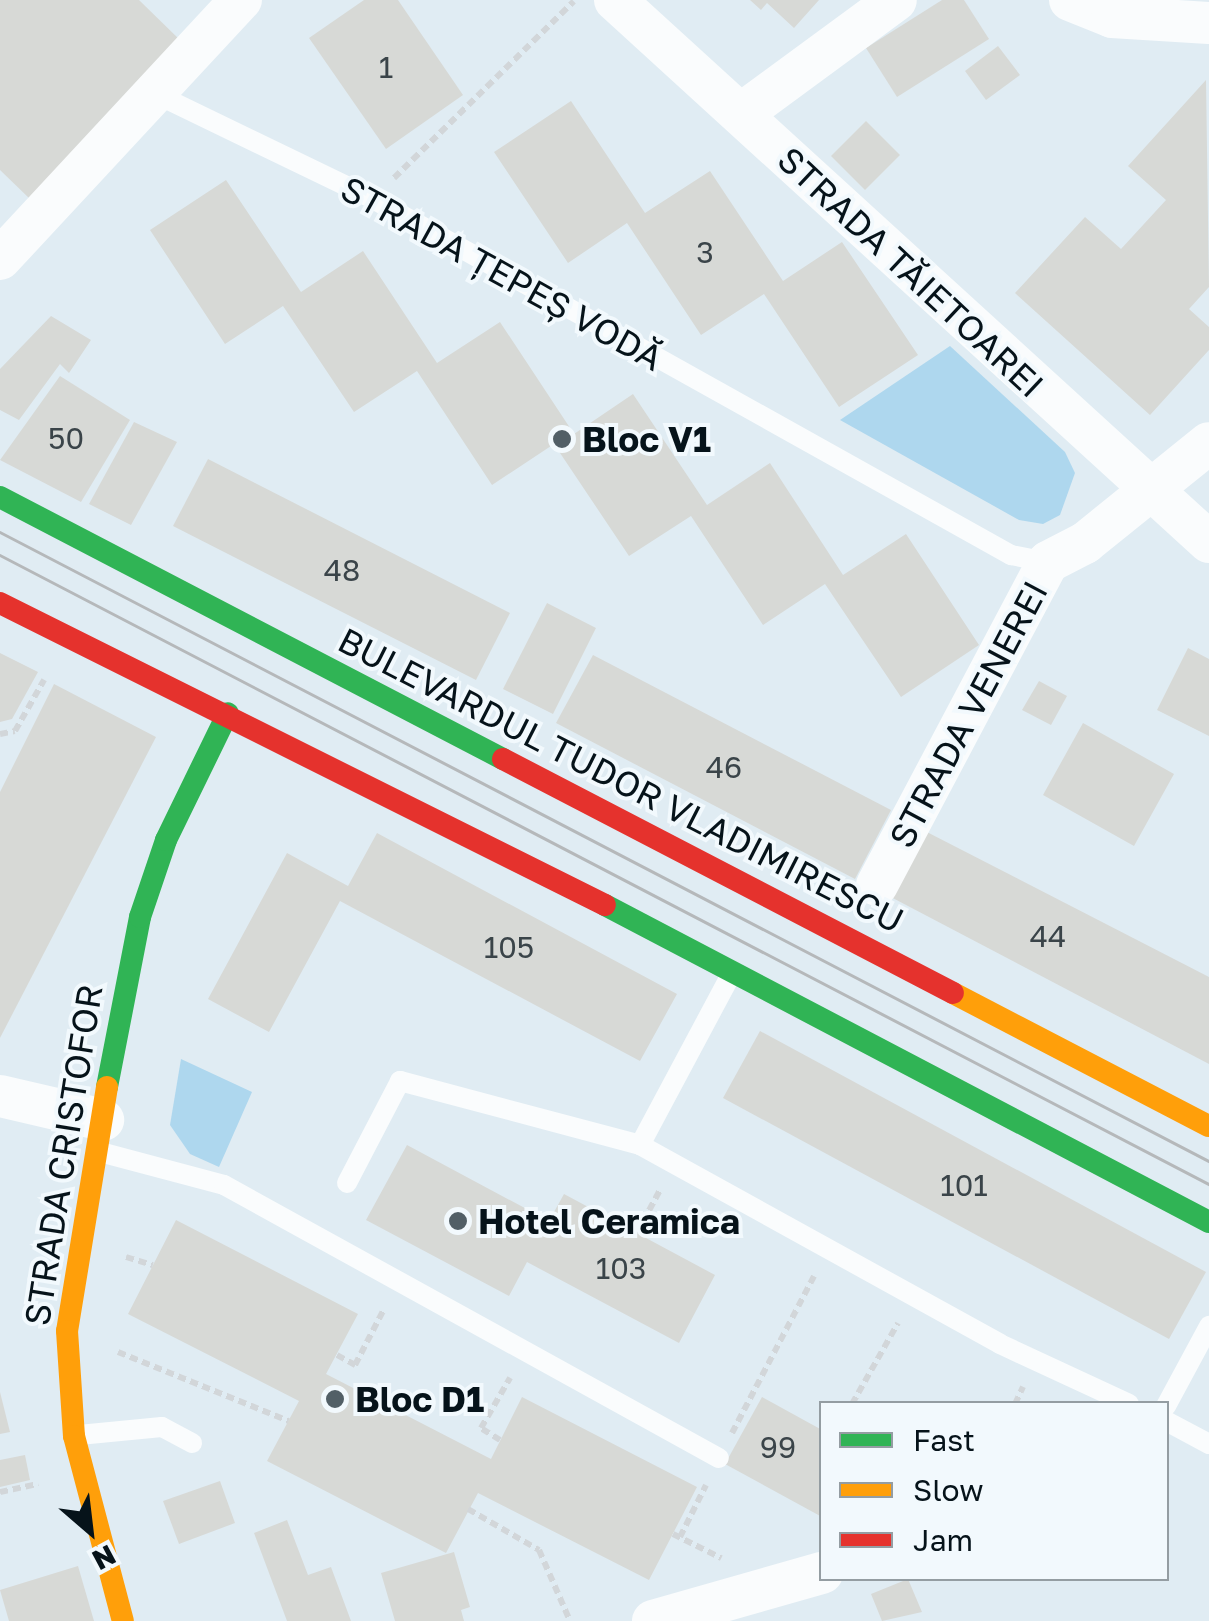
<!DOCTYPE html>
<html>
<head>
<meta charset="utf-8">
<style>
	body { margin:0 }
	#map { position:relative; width:1209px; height:1621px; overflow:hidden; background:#e0ecf3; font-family:"Golos Text",sans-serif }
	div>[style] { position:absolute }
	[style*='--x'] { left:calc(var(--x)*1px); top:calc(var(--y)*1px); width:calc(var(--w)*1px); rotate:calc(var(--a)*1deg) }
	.green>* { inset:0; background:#aed7ee }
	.building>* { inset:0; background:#d7d9d6 }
	.path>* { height:6px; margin-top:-3px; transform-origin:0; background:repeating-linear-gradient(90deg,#d2d6d9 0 8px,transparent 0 13px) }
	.lane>* { height:20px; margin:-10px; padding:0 10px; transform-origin:10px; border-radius:10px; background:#fafcfd }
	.street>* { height:42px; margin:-21px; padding:0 21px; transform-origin:21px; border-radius:21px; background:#fafcfd }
	.fast>* { height:22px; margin:-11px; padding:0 11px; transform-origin:11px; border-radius:11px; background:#30b455 }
	.slow>* { height:22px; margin:-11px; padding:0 11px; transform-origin:11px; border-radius:11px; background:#ff9f0a }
	.jam>* { height:22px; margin:-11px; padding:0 11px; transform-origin:11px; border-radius:11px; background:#e5322d }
	.tram>* { height:2.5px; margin:-1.25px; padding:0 1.25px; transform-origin:1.25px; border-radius:1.25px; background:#b5b8ba }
	.dots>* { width:28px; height:28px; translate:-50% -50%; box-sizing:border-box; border:5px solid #f2f9fd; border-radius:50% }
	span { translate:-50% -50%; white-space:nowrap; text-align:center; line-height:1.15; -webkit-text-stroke:8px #f2f9fd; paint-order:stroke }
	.number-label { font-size:30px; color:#3a4449 }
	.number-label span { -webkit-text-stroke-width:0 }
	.street-label { font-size:35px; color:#06131a }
	.poi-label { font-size:35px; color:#06131a; font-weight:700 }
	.left { translate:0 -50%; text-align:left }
	.legend { position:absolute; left:819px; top:1401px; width:350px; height:180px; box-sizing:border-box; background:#f2f9fd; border:2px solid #949da2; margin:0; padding:12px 18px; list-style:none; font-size:30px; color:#06131a }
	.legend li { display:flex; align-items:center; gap:20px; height:50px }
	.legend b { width:50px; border:2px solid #949da2 }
	.north { position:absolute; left:40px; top:1481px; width:100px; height:100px; -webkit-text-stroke:8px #f2f9fd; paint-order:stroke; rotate:152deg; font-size:28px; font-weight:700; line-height:40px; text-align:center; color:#06131a }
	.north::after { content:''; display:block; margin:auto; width:35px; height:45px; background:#06131a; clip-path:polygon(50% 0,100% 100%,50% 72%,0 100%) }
</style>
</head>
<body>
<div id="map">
	<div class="green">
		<i style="clip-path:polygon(950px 346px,1065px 452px,1075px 473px,1060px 515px,1043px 524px,1019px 520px,840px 420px)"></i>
		<i style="clip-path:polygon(181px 1059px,252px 1092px,219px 1167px,190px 1154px,170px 1125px)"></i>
	</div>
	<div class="building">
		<i style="clip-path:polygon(0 0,139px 0,182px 42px,30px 199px,0 170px)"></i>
		<i style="clip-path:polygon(364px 0,398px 0,463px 95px,386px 149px,309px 38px)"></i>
		<i style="clip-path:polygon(750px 0,819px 0,794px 28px,767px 3px,761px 10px)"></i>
		<i style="clip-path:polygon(942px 0,964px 0,989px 39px,897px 97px,866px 48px)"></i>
		<i style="clip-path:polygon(998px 46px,1020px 75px,986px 100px,965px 71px)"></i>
		<i style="clip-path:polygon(1206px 80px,1209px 287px,1189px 309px,1209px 327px,1209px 350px,1150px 415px,1015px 293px,1085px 217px,1121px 249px,1166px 200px,1128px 166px)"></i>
		<i style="clip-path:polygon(571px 101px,645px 213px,710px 171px,783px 281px,842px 242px,918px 355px,839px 407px,764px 294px,701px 335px,627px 223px,568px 263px,494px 152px)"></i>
		<i style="clip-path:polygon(866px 121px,900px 155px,865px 190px,831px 156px)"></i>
		<i style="clip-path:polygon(226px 180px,301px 292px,363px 251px,437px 363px,500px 322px,574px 434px,633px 394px,707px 505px,770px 463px,843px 575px,906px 534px,979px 645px,901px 697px,825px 584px,763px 625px,691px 516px,629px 556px,554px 444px,492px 485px,417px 371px,354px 412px,283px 306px,225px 344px,150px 230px)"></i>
		<i style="clip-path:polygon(51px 316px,91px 340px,69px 373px,60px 364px,19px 420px,0 410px,0 369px)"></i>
		<i style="clip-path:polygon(60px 376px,130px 420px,81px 502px,0 460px)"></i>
		<i style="clip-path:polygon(134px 422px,177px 442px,131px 525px,89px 504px)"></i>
		<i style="clip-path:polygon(208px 459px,510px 613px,476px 680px,173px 526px)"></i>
		<i style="clip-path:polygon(547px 603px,596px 628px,553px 714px,503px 689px)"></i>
		<i style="clip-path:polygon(1188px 648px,1209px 659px,1209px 736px,1157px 710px)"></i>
		<i style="clip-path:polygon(0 653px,38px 672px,12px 719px,0 722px)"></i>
		<i style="clip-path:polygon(593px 655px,891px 810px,855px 879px,556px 723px)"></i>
		<i style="clip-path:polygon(1039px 681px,1067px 696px,1051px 725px,1022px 710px)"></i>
		<i style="clip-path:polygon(54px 684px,156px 737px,0 1038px,0 792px)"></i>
		<i style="clip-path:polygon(1083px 723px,1174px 774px,1134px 846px,1043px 795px)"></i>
		<i style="clip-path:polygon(921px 829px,1209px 977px,1209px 1064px,887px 895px)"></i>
		<i style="clip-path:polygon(377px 833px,677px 994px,640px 1061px,340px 901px,269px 1032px,208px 999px,287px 853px,348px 886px)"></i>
		<i style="clip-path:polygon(760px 1031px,1206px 1272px,1169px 1339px,723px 1098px)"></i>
		<i style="clip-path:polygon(407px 1145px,549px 1221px,564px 1194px,715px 1275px,679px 1343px,527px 1262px,509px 1296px,366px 1220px)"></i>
		<i style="clip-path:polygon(176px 1220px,358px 1314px,326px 1374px,491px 1459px,522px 1397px,697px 1487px,649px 1580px,478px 1493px,446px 1553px,267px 1461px,299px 1401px,128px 1314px)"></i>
		<i style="clip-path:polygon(0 1392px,10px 1432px,0 1434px)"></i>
		<i style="clip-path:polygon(762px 1397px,822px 1430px,822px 1517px,725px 1464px)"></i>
		<i style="clip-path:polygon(25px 1455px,30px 1480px,0 1487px,0 1460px)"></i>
		<i style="clip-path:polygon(220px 1481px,235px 1523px,179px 1544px,163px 1501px)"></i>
		<i style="clip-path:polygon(287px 1520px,308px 1575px,331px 1567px,351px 1621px,287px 1621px,254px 1533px)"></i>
		<i style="clip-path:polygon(454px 1552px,470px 1607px,461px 1610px,464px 1621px,395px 1621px,381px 1573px)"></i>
		<i style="clip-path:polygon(78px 1566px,94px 1621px,9px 1621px,0 1590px)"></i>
		<i style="clip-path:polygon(908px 1579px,922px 1612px,882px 1621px,871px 1594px)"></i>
	</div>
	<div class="path">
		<i style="--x:394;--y:178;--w:252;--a:-44.5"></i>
		<i style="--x:0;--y:734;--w:15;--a:-11"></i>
		<i style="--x:15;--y:731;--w:59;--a:-60.4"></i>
		<i style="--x:637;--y:1233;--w:49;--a:-61.9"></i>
		<i style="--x:126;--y:1257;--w:28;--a:17"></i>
		<i style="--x:118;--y:1352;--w:184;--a:22"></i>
		<i style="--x:337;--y:1355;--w:21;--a:29"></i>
		<i style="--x:355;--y:1365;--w:63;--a:-62.6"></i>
		<i style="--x:852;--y:1404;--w:93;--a:-60.4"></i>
		<i style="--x:1015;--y:1404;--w:19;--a:-65"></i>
		<i style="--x:732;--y:1433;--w:177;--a:-62.4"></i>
		<i style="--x:500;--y:1440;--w:22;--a:-148"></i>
		<i style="--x:481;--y:1428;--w:58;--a:-59.9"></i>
		<i style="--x:0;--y:1492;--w:39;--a:-12"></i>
		<i style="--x:468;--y:1509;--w:82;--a:30"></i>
		<i style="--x:539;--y:1550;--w:77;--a:66.4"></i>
		<i style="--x:673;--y:1534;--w:54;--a:26.6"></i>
		<i style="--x:680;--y:1537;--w:58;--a:-63.4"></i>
	</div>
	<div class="lane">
		<i style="--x:154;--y:93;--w:243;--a:25.8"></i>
		<i style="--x:373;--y:199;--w:731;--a:29.16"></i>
		<i style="--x:1011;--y:555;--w:38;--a:11"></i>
		<i style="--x:640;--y:1145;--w:411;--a:28.9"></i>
		<i style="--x:1000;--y:1344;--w:142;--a:24.9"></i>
		<i style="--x:100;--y:1152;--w:128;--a:14.9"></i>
		<i style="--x:224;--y:1185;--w:565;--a:28.88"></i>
		<i style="--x:347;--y:1183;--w:115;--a:-62.5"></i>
		<i style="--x:400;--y:1081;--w:248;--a:14.9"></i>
		<i style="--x:640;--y:1145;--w:195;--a:-61.9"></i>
		<i style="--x:1166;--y:1406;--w:91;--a:-61.7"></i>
		<i style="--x:1166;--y:1421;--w:49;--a:28.1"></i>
		<i style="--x:79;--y:1435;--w:83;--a:-5.5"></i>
		<i style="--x:162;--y:1427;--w:34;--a:28"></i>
	</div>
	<div class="street">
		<i style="--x:615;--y:0;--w:804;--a:42.38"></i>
		<i style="--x:1070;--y:0;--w:45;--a:22"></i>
		<i style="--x:1112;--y:17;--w:97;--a:3.5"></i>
		<i style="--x:741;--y:114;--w:192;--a:-36.3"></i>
		<i style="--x:0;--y:259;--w:354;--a:-47.1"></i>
		<i style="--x:877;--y:885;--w:365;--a:-62.1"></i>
		<i style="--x:1048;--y:562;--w:42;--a:-27.2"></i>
		<i style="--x:1085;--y:543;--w:159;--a:-38.9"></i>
		<i style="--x:0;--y:1096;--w:106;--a:13.1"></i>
		<i style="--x:653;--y:1621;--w:176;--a:-15.9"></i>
	</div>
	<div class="fast">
		<i style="--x:0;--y:497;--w:567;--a:27.51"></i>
		<i style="--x:605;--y:905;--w:682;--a:27.69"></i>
		<i style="--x:107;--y:1087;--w:173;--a:-79"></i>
		<i style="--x:140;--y:917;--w:81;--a:-71.3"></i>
		<i style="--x:166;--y:840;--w:141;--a:-64"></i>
	</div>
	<div class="slow">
		<i style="--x:953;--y:993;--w:288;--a:27.5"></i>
		<i style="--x:107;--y:1087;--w:247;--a:99.3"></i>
		<i style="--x:67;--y:1331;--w:105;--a:86.2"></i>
		<i style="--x:74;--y:1436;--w:191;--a:75.2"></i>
	</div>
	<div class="jam">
		<i style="--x:0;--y:603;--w:676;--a:26.53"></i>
		<i style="--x:503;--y:759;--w:507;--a:27.47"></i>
	</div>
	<div class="tram">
		<i style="--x:0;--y:532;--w:1363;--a:27.49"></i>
		<i style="--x:0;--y:555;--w:1363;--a:27.49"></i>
	</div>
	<div class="dots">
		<i style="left:562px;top:439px;background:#525f66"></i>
		<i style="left:458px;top:1221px;background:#525f66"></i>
		<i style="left:335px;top:1399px;background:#525f66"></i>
	</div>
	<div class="number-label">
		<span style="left:386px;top:67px">1</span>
		<span style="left:705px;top:252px">3</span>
		<span style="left:66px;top:438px">50</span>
		<span style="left:342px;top:570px">48</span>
		<span style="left:724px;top:767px">46</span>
		<span style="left:1048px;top:936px">44</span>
		<span style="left:509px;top:947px">105</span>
		<span style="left:964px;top:1185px">101</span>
		<span style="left:621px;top:1268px">103</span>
		<span style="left:778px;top:1447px">99</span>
	</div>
	<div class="street-label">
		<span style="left:911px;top:272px;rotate:43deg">STRADA TĂIETOAREI</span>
		<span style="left:502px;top:273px;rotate:29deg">STRADA ȚEPEȘ VODĂ</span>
		<span style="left:968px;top:714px;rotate:-62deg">STRADA VENEREI</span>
		<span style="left:621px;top:780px;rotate:27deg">BULEVARDUL TUDOR VLADIMIRESCU</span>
		<span style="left:63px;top:1155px;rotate:-81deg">STRADA CRISTOFOR</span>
	</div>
	<div class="poi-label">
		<span class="left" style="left:582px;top:439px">Bloc V1</span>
		<span class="left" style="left:478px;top:1221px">Hotel Ceramica</span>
		<span class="left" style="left:355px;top:1399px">Bloc D1</span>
	</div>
	<ul class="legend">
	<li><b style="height:12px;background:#30b455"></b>Fast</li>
	<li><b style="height:12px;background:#ff9f0a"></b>Slow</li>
	<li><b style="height:12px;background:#e5322d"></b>Jam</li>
	</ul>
	<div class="north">N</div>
</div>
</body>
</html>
